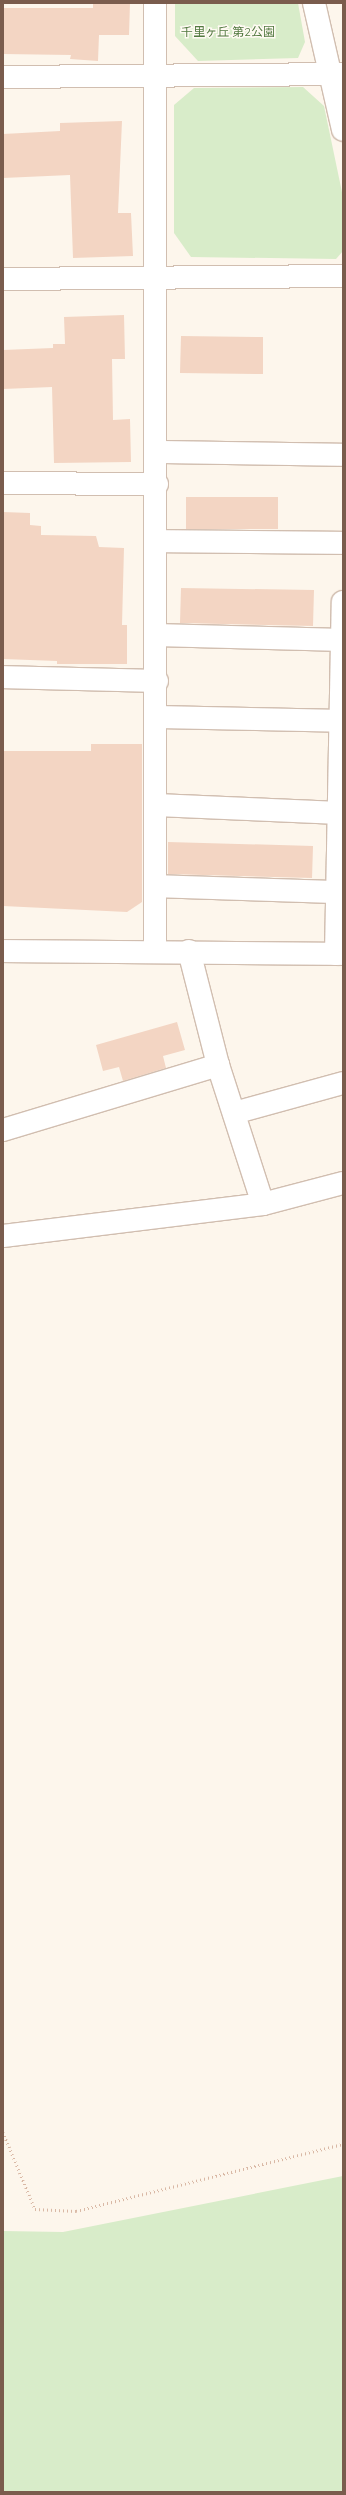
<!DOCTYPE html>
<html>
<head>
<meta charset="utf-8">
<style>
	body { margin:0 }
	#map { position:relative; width:346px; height:2495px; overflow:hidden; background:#fdf6ec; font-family:Quicksand,"Noto Sans JP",sans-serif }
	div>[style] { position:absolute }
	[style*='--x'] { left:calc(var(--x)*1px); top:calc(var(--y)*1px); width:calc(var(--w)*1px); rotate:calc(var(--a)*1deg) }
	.green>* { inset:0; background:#d8ecc9 }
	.building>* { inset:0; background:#f3d5c3 }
	.path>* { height:2.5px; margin-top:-1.25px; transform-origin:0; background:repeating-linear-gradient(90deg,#d9b8a5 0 1px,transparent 0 4px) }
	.roads { filter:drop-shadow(1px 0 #d1beb0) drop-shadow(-1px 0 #d1beb0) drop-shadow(0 1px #d1beb0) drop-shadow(0 -1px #d1beb0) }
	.minor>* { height:22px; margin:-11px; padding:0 11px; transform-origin:11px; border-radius:11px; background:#fff }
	span { translate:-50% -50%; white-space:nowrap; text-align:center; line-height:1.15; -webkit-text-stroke:3px #fffaf3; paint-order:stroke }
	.park-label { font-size:12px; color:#537a41 }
	.frame { position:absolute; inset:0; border:4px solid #7a5c4d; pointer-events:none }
</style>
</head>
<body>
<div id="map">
	<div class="green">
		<i style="clip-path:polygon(175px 3px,298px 3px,305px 42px,298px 58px,198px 61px,175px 36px)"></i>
		<i style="clip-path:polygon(303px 87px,324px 106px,343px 197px,343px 251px,336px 259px,191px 257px,174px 233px,174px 105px,194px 88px)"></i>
		<i style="clip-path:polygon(343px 2176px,343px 2492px,3px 2492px,3px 2231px,63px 2232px)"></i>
	</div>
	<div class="building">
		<i style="clip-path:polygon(93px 3px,130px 3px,129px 35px,99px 35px,98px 61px,70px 59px,71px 55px,3px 54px,3px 8px,93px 8px)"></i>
		<i style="clip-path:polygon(122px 121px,118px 213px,131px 213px,133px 256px,73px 258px,70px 175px,3px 178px,3px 134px,60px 131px,60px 123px)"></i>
		<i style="clip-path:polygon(124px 315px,125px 359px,112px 359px,113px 420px,130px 419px,131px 462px,54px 463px,52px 387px,3px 389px,3px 350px,53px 348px,53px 344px,65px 344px,64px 317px)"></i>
		<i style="clip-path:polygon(181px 336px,263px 337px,263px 374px,180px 373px)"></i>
		<i style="clip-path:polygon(186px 497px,278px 497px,278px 529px,186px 529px)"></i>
		<i style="clip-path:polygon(3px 512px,30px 513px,30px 525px,41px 526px,41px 535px,96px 536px,99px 547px,124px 548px,122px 625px,127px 625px,127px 664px,57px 664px,57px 661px,3px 659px)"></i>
		<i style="clip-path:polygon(181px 588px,314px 590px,313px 626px,180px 623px)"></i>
		<i style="clip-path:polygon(91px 744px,142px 744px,142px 902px,127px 912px,3px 906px,3px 751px,91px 751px)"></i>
		<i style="clip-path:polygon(168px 842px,313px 846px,312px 878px,168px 874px)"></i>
		<i style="clip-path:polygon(177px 1022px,185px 1050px,163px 1056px,166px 1068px,123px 1081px,119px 1067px,103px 1071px,96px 1045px)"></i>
	</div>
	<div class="path">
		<i style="--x:3;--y:2132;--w:83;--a:67.4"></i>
		<i style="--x:35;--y:2209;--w:41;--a:2.8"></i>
		<i style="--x:76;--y:2211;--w:275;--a:-14.1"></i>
	</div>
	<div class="roads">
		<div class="minor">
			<i style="--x:314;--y:3;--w:130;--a:77.1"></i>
			<i style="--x:3;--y:77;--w:340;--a:-0.5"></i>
			<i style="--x:3;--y:279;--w:340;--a:-0.5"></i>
			<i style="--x:157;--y:452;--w:186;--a:0.9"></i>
			<i style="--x:3;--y:483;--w:154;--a:0.4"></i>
			<i style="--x:157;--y:541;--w:186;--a:0.6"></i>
			<i style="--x:157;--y:635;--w:185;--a:1.5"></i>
			<i style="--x:3;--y:677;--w:154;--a:1.5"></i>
			<i style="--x:157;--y:717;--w:186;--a:1.2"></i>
			<i style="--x:156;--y:805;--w:184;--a:2.5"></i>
			<i style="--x:156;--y:886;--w:182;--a:1.9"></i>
			<i style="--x:155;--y:950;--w:947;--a:-90"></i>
			<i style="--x:3;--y:951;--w:340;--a:0.5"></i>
			<i style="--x:189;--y:951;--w:118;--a:75.7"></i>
			<i style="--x:218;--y:1065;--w:146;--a:72.1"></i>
			<i style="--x:336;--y:954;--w:352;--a:-88.9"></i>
			<i style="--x:234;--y:1113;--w:113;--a:-15.4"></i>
			<i style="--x:3;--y:1130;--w:225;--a:-16.8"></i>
			<i style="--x:3;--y:1236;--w:262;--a:-7"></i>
			<i style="--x:263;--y:1204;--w:83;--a:-14.7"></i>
		</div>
	</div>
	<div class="park-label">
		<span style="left:228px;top:32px">千里ヶ丘 第2公園</span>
	</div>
	<div class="frame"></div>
</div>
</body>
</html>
